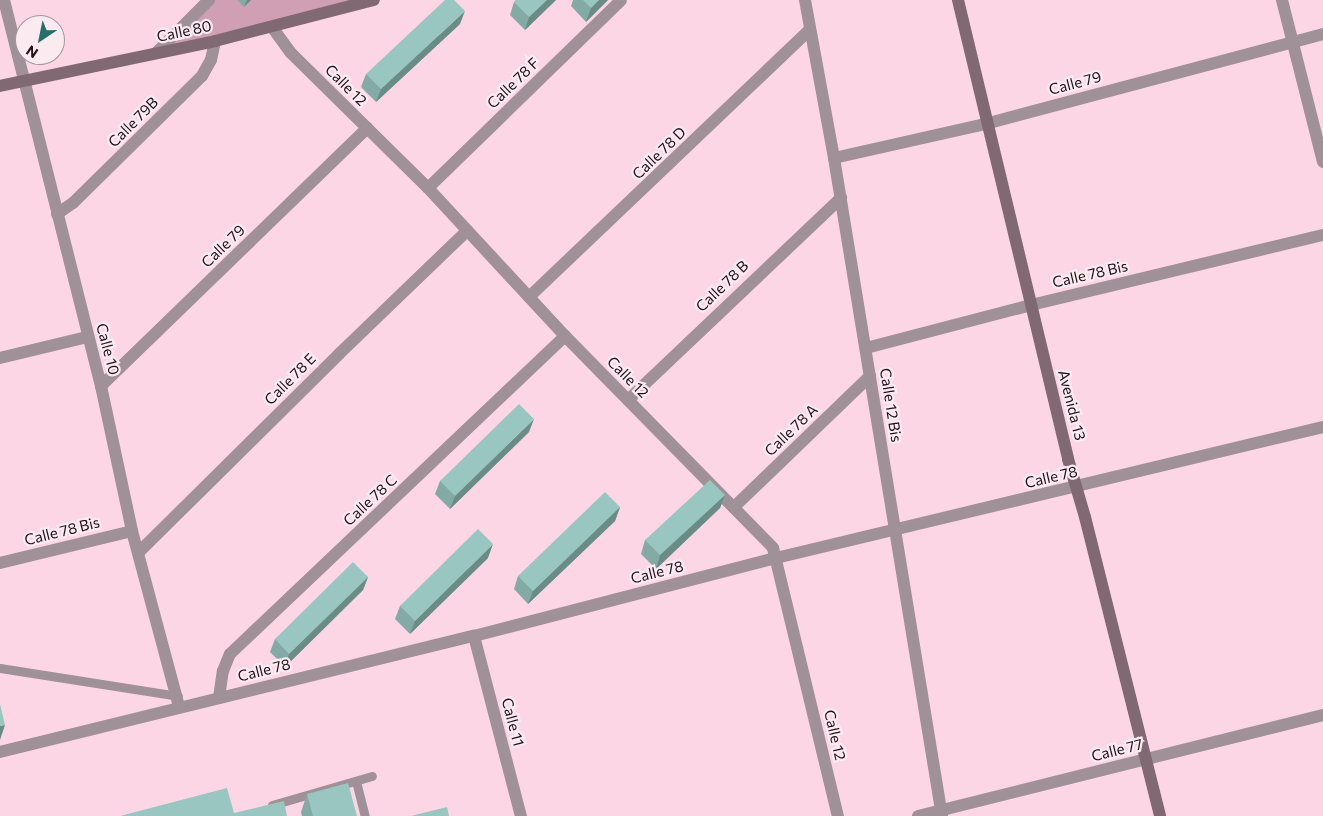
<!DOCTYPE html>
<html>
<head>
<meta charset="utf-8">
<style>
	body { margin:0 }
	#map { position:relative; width:1323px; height:816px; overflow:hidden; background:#fdd6e6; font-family:Commissioner,sans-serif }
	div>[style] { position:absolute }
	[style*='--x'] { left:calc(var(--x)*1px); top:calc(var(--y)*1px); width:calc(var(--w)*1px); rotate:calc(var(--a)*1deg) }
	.green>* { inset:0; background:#d09fb4 }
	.lane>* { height:9px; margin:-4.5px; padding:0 4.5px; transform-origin:4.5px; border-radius:4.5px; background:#a09097 }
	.street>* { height:12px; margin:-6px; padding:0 6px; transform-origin:6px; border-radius:6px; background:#a09097 }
	.secondary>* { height:12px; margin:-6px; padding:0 6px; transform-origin:6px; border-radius:6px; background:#806972 }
	.wall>* { inset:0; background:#84aaa5 }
	.shaded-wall>* { inset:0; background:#6b8b86 }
	.building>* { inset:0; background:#99c6c0 }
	span { translate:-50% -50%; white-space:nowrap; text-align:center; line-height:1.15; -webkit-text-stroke:4.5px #fbebf1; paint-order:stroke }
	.street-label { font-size:15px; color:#1f1218 }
	.north { position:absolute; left:15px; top:15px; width:50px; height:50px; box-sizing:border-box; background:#fbebf1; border:1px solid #a3949a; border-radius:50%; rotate:214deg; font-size:14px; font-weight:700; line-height:20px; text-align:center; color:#1f1218 }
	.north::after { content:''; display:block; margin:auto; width:18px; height:22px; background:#266f69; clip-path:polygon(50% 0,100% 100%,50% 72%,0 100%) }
</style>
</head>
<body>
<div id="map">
	<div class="green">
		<i style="clip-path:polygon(209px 0,374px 0,156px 53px)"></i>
	</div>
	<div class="lane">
		<i style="--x:0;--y:668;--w:180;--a:8.9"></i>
		<i style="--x:356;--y:781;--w:36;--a:76"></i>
		<i style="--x:272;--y:805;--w:104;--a:-16.2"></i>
	</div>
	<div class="street">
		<i style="--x:4;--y:0;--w:398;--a:75.9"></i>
		<i style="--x:101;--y:386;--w:148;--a:77.9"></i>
		<i style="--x:132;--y:531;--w:182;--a:75"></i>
		<i style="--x:805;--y:0;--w:161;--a:79.6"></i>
		<i style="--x:834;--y:158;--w:667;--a:80.68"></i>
		<i style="--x:1282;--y:0;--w:167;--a:75.8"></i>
		<i style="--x:272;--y:27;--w:32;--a:54"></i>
		<i style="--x:291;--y:53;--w:192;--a:44.6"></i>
		<i style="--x:428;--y:188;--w:202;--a:47.2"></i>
		<i style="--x:565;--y:336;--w:297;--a:45.5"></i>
		<i style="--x:773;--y:548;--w:276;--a:76.4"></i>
		<i style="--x:156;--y:53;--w:75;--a:-45"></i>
		<i style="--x:834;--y:158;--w:159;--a:-12.7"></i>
		<i style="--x:989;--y:123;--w:346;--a:-14.9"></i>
		<i style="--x:428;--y:188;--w:269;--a:-44.2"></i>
		<i style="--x:57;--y:214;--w:19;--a:-35"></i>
		<i style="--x:73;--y:203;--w:181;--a:-44.6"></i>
		<i style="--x:202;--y:76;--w:18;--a:-61"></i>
		<i style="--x:211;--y:60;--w:19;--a:-78"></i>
		<i style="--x:529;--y:297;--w:387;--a:-43.6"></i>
		<i style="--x:866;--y:348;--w:171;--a:-14.6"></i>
		<i style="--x:1031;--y:305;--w:300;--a:-13.5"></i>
		<i style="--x:0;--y:358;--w:89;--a:-13.6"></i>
		<i style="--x:101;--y:386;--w:371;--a:-44.1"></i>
		<i style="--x:628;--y:400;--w:294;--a:-43.5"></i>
		<i style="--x:734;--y:507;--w:189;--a:-43.9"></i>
		<i style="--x:138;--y:553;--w:283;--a:-44.7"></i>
		<i style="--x:339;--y:354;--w:178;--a:-43.9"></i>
		<i style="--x:0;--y:563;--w:136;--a:-13.6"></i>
		<i style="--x:474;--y:636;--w:186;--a:75.4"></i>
		<i style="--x:219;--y:698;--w:27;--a:-82"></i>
		<i style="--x:223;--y:671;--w:18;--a:-68"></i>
		<i style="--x:230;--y:654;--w:462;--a:-43.5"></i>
		<i style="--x:0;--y:752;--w:488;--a:-13.8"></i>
		<i style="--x:474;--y:636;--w:312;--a:-14.5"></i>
		<i style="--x:776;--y:558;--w:562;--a:-13.47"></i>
		<i style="--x:918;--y:816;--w:417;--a:-14"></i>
	</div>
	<div class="secondary">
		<i style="--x:958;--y:0;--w:472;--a:76.5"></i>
		<i style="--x:1068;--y:459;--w:60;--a:73.7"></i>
		<i style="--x:1085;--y:517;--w:308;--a:75.9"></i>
		<i style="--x:0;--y:86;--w:220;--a:-11.8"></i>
		<i style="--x:215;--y:41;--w:164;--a:-14.5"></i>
	</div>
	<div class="wall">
		<i style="clip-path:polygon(237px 0,251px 0,244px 7px)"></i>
		<i style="clip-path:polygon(516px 0,556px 0,525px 30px,510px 15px,514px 2px)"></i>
		<i style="clip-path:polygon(573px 0,608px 0,586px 22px,571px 6px)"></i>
		<i style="clip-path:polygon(460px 24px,376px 102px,361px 87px,366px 74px)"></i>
		<i style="clip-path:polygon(529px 432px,450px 509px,435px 494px,440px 481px)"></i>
		<i style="clip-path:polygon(725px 495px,720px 508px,656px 569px,641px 554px,645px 540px)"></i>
		<i style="clip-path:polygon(620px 507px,615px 521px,528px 604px,514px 589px,518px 576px)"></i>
		<i style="clip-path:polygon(488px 558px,410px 634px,395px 619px,400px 606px)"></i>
		<i style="clip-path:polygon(368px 577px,363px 590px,285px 667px,270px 652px,275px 639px)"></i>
		<i style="clip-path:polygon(307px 794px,357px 816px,302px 816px,301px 812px)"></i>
	</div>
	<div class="shaded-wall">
		<i style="clip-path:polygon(247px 0,251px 0,244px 7px)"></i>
		<i style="clip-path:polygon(547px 0,556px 0,525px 30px,529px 17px)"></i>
		<i style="clip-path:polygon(599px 0,608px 0,586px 22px,591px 8px)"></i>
		<i style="clip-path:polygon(465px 11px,460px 24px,376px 102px,381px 89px)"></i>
		<i style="clip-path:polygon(534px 419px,529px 432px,450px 509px,455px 496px)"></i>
		<i style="clip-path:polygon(725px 495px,720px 508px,656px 569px,660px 555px)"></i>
		<i style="clip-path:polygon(620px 507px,615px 521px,528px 604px,533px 591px)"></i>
		<i style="clip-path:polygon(493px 544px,488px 558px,410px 634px,415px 621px)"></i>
		<i style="clip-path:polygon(368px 577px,363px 590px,285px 667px,289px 654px)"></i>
		<i style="clip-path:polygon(5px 725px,0 740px,0 726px)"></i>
	</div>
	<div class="building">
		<i style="clip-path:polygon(445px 0,454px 0,465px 11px,381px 89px,366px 74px)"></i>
		<i style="clip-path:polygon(516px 0,547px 0,529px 17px,514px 2px)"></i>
		<i style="clip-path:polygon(583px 0,599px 0,591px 8px)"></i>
		<i style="clip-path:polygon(519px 404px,534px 419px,455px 496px,440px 481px)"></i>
		<i style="clip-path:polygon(710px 480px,725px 495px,660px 555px,645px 540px)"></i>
		<i style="clip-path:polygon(605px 492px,620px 507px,533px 591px,518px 576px)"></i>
		<i style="clip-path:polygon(478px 529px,493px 544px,415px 621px,400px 606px)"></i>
		<i style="clip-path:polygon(353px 562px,368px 577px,289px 654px,275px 639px)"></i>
		<i style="clip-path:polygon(0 704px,5px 725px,0 726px)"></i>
		<i style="clip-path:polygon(348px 783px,357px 816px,313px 816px,307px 794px)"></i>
		<i style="clip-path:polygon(227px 788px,234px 813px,284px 801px,287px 816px,120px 816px)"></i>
		<i style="clip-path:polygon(447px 807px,449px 816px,411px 816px)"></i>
	</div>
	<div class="street-label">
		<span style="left:184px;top:31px;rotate:-12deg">Calle 80</span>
		<span style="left:513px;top:83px;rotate:-44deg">Calle 78 F</span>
		<span style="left:1075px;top:83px;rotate:-15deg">Calle 79</span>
		<span style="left:346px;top:85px;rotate:45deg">Calle 12</span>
		<span style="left:133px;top:122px;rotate:-45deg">Calle 79B</span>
		<span style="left:659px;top:153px;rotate:-44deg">Calle 78 D</span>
		<span style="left:223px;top:246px;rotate:-44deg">Calle 79</span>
		<span style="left:1090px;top:274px;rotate:-13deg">Calle 78 Bis</span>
		<span style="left:722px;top:286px;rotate:-44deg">Calle 78 B</span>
		<span style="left:108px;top:349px;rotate:75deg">Calle 10</span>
		<span style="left:628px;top:377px;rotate:45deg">Calle 12</span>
		<span style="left:290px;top:379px;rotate:-45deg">Calle 78 E</span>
		<span style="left:891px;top:405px;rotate:81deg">Calle 12 Bis</span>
		<span style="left:1072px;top:405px;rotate:76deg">Avenida 13</span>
		<span style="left:791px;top:430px;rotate:-44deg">Calle 78 A</span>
		<span style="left:1051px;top:477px;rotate:-13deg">Calle 78</span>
		<span style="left:370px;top:500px;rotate:-43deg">Calle 78 C</span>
		<span style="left:62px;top:531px;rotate:-14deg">Calle 78 Bis</span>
		<span style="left:657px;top:572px;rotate:-14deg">Calle 78</span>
		<span style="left:264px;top:670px;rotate:-14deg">Calle 78</span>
		<span style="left:513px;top:722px;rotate:75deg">Calle 11</span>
		<span style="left:835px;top:735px;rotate:77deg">Calle 12</span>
		<span style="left:1117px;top:750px;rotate:-14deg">Calle 77</span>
	</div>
	<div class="north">N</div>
</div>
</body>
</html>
